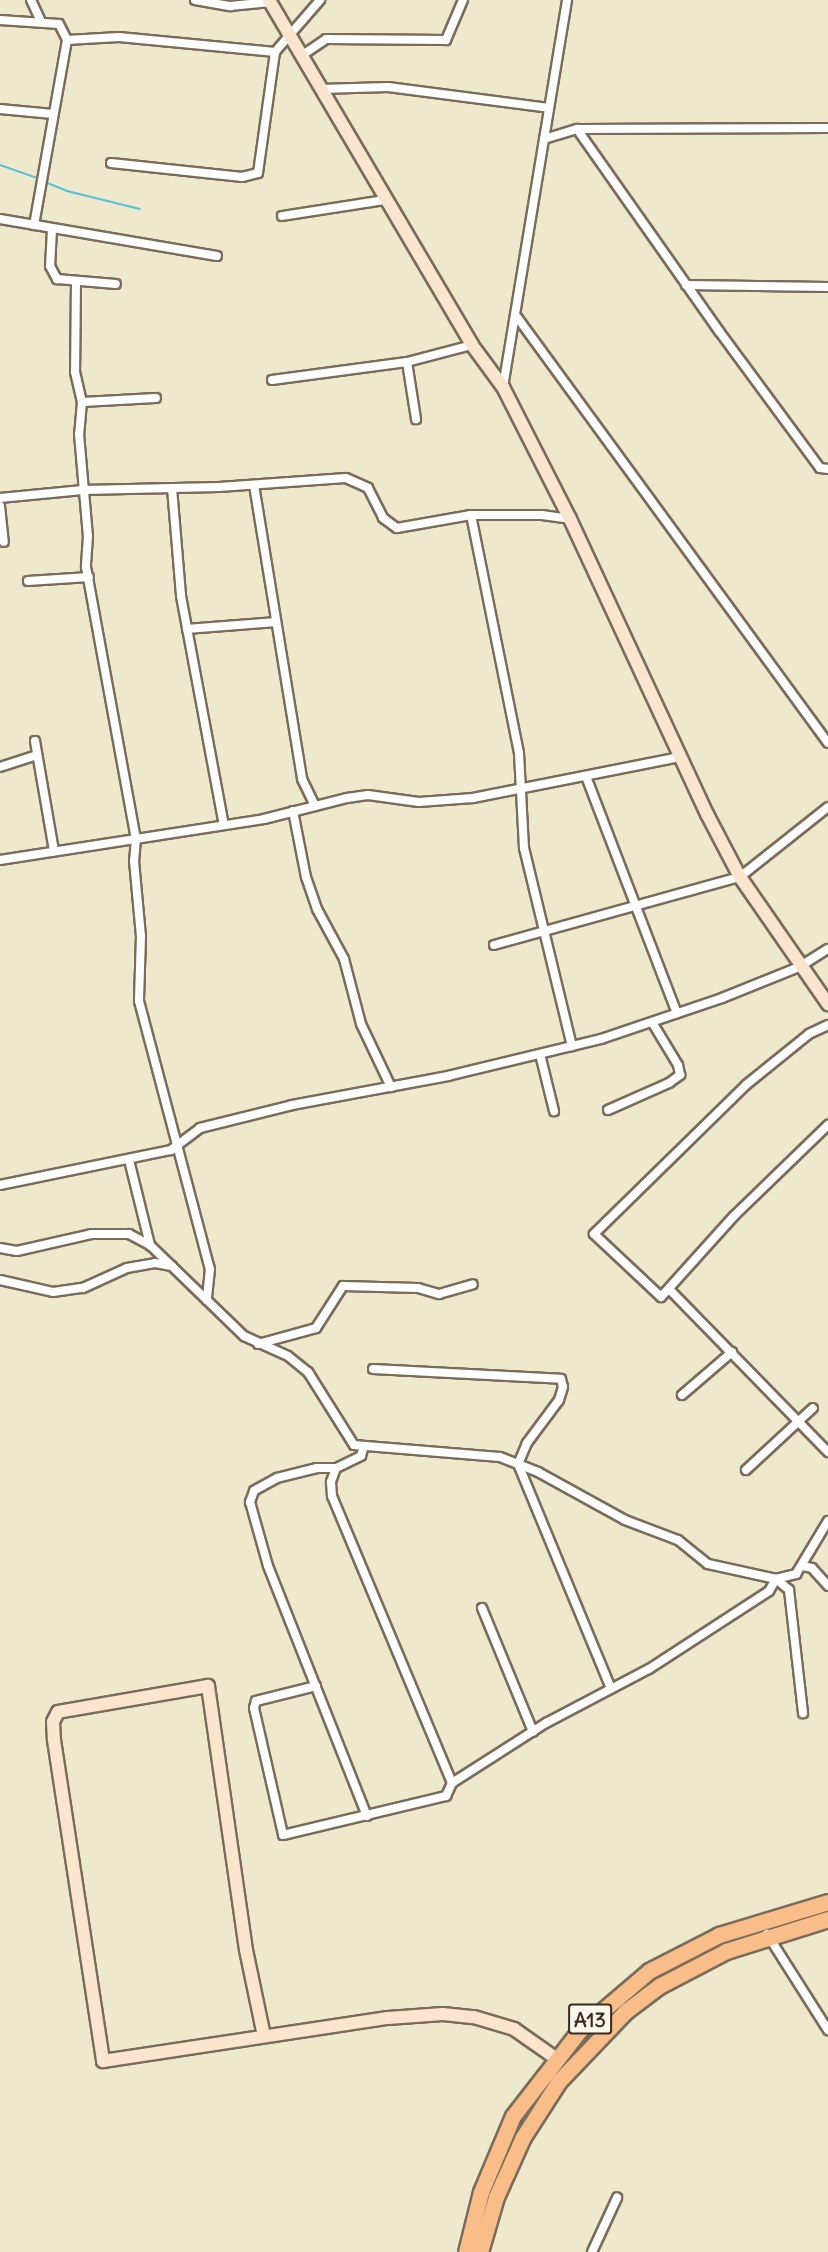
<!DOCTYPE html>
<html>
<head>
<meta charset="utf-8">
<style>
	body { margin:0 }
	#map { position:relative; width:828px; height:2252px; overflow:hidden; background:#eee8cd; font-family:Delius,sans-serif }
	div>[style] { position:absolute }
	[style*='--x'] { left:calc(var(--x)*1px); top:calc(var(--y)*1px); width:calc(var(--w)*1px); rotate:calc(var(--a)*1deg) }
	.stream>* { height:2px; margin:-1px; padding:0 1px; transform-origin:1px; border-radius:1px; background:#59c0d7 }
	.roads { filter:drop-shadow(2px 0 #7a6c5b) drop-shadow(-2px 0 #7a6c5b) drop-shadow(0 2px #7a6c5b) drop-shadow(0 -2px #7a6c5b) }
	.street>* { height:8px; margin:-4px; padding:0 4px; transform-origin:4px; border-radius:4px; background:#fff }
	.secondary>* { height:12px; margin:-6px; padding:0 6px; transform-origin:6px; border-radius:6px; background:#fce5cf }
	.highway>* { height:15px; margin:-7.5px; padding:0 7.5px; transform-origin:7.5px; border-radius:7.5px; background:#f8bd88 }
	span { translate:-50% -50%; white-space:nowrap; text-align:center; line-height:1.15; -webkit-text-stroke:5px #fbf7ec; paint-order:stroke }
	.shield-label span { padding:2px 4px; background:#fbf7ec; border:2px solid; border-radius:4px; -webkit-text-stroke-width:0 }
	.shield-label { font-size:20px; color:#3b2a1e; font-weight:700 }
</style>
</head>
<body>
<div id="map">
	<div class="stream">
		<i style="--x:0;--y:165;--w:42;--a:19.3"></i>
		<i style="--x:45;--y:182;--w:24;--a:22"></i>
		<i style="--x:67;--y:191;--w:75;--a:13.9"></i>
	</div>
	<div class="roads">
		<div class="street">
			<i style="--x:31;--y:0;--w:23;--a:65"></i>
			<i style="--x:195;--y:0;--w:36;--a:10"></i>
			<i style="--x:230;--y:6;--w:41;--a:-5.6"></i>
			<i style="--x:0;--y:20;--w:59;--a:3.9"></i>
			<i style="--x:59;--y:24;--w:18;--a:63"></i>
			<i style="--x:67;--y:40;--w:188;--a:100.1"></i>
			<i style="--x:67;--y:40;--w:52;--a:-3.3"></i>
			<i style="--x:119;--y:37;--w:157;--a:5.5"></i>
			<i style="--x:301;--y:56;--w:30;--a:-34"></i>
			<i style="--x:326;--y:39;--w:120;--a:0.5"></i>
			<i style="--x:446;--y:40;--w:43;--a:-67"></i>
			<i style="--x:320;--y:89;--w:68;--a:-1.7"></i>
			<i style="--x:388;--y:87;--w:162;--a:7.4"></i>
			<i style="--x:0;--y:109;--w:53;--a:5.4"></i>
			<i style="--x:577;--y:129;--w:251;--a:-0.2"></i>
			<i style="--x:544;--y:139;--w:34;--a:-17"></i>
			<i style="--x:577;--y:129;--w:247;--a:54.9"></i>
			<i style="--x:719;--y:331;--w:170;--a:53.6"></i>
			<i style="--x:820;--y:468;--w:8;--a:7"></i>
			<i style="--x:111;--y:163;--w:132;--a:6.1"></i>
			<i style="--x:242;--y:177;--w:16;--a:-14"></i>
			<i style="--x:258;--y:173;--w:122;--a:-82"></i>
			<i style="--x:275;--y:52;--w:69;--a:-49.1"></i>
			<i style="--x:282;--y:216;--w:103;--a:-8.9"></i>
			<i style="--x:0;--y:219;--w:220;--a:9.7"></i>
			<i style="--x:52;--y:229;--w:37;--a:93"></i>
			<i style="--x:50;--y:266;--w:15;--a:62"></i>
			<i style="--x:57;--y:279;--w:59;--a:4.8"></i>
			<i style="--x:76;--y:281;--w:91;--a:90.6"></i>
			<i style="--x:75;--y:372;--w:31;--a:77"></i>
			<i style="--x:82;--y:402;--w:32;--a:95"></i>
			<i style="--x:79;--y:434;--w:102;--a:85"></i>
			<i style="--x:88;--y:536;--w:31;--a:94"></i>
			<i style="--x:86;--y:567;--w:277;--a:79.6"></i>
			<i style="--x:136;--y:839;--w:22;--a:95"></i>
			<i style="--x:134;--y:861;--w:75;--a:84.7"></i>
			<i style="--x:141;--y:936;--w:65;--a:91.8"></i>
			<i style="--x:139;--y:1001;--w:277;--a:75.2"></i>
			<i style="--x:210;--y:1269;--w:31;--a:96"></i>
			<i style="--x:686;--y:285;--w:142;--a:0.8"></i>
			<i style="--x:517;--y:317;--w:527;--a:53.87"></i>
			<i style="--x:407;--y:362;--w:58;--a:81"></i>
			<i style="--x:272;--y:380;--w:136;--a:-7.6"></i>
			<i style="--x:407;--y:362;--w:67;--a:-14.7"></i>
			<i style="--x:503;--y:387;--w:392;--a:-80.6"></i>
			<i style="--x:82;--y:402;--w:74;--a:-3.1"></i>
			<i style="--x:254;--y:485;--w:298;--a:80.7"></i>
			<i style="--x:302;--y:779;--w:30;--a:64"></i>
			<i style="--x:172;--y:488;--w:108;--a:85.2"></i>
			<i style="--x:181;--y:596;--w:233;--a:79.4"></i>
			<i style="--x:0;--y:498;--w:83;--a:-5.5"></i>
			<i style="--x:83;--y:490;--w:136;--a:-1.3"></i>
			<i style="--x:219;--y:487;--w:127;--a:-4.1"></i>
			<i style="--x:346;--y:478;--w:24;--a:24"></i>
			<i style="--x:368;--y:488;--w:34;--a:63"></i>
			<i style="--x:383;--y:518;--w:17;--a:36"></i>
			<i style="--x:397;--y:528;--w:75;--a:-10"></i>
			<i style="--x:471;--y:515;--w:71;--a:0"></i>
			<i style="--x:542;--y:515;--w:28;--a:8"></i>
			<i style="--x:0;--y:506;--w:36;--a:84"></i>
			<i style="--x:471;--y:515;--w:243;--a:78.6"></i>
			<i style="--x:519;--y:753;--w:95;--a:87"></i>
			<i style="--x:524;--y:848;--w:204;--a:76.4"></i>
			<i style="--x:28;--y:581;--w:61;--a:-3.8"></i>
			<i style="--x:187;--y:629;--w:89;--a:-4.5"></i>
			<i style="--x:35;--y:741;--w:112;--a:80.2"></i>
			<i style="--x:0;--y:767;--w:39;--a:-18"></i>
			<i style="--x:587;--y:779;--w:251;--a:69"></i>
			<i style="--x:293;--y:811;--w:67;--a:78.9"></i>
			<i style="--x:306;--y:877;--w:34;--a:71"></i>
			<i style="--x:317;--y:909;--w:57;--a:61.6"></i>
			<i style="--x:344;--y:959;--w:67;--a:75.3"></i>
			<i style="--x:361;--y:1024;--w:70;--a:64.5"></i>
			<i style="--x:0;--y:860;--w:267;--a:-8.8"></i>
			<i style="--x:264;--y:819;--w:86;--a:-14.2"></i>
			<i style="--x:347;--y:798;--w:21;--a:-8"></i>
			<i style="--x:368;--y:795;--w:51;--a:7.8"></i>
			<i style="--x:419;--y:802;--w:54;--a:-4.2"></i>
			<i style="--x:473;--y:798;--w:212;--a:-11.2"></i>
			<i style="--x:494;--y:945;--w:255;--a:-15.5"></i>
			<i style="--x:740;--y:877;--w:112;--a:-38.5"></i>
			<i style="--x:828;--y:1025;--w:21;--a:155"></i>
			<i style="--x:809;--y:1034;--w:81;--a:141"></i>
			<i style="--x:746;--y:1085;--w:213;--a:135.6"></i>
			<i style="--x:594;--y:1234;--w:92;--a:43.2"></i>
			<i style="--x:661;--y:1297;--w:109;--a:-48"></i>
			<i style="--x:734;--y:1216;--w:131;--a:-44.1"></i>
			<i style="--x:540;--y:1054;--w:59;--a:76.2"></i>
			<i style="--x:608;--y:1110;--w:67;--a:-23.9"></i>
			<i style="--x:669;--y:1083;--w:14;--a:-36"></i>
			<i style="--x:680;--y:1075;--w:10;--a:-101"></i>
			<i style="--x:678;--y:1065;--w:50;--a:-121.2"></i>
			<i style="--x:129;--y:1160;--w:88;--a:76.1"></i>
			<i style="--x:0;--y:1185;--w:175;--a:-11.6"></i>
			<i style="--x:171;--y:1150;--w:36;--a:-37"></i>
			<i style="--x:200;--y:1128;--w:95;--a:-14"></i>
			<i style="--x:292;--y:1105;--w:159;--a:-10.5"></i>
			<i style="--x:448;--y:1076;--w:157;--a:-13.6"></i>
			<i style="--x:601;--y:1039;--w:128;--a:-18.7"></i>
			<i style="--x:722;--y:998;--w:83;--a:-21.9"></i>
			<i style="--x:799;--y:967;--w:34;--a:-32"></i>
			<i style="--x:0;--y:1248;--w:17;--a:10"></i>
			<i style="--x:17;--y:1251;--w:76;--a:-12.9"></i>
			<i style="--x:91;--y:1234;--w:38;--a:0"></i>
			<i style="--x:129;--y:1234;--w:24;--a:28"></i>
			<i style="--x:150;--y:1245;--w:131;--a:44.1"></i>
			<i style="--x:244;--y:1336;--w:48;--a:24.4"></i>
			<i style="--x:288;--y:1356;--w:26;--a:39"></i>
			<i style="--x:308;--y:1372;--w:86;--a:57.8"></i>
			<i style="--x:354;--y:1445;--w:146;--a:4.7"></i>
			<i style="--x:500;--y:1457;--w:41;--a:21.5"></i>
			<i style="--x:538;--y:1472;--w:99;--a:28.9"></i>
			<i style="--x:625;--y:1520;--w:57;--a:20.7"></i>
			<i style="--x:678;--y:1540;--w:38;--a:39"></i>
			<i style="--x:708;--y:1564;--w:70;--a:12.4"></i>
			<i style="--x:776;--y:1579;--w:17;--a:40"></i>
			<i style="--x:789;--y:1590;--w:124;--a:83.5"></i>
			<i style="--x:0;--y:1280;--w:54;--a:12.8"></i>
			<i style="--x:53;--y:1292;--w:30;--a:-8"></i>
			<i style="--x:83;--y:1288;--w:48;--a:-24.4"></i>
			<i style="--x:127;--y:1268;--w:28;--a:-10"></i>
			<i style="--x:155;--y:1263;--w:17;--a:10"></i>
			<i style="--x:669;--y:1289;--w:228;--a:45.7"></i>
			<i style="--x:258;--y:1344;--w:60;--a:-15.4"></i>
			<i style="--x:316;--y:1328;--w:50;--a:-57.3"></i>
			<i style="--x:343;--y:1286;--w:75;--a:1.5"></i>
			<i style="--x:418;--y:1288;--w:22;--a:16"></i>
			<i style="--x:439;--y:1294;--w:35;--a:-16"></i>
			<i style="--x:373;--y:1369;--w:188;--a:3"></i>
			<i style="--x:561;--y:1379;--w:8;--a:76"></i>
			<i style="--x:563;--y:1387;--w:14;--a:107"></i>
			<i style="--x:559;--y:1400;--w:54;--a:126.7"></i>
			<i style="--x:527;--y:1443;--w:23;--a:113"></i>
			<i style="--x:518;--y:1464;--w:243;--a:67.5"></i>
			<i style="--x:682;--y:1395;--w:66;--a:-40.7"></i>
			<i style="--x:364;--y:1446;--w:10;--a:107"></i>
			<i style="--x:361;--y:1456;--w:28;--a:154"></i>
			<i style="--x:336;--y:1468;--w:15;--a:110"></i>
			<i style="--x:331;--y:1482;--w:14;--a:86"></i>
			<i style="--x:332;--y:1496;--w:311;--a:67.3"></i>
			<i style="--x:452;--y:1783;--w:112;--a:-32.6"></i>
			<i style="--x:546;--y:1723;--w:116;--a:-27.7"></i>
			<i style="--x:649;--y:1669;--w:143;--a:-33"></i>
			<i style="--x:769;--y:1591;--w:14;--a:-60"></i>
			<i style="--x:776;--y:1579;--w:21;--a:-14"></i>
			<i style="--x:796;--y:1574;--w:62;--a:-58.9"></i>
			<i style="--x:336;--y:1468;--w:19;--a:180"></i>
			<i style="--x:317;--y:1468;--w:41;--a:166"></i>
			<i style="--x:277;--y:1478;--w:26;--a:151"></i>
			<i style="--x:254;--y:1491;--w:12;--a:110"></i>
			<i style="--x:250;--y:1502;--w:66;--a:74.3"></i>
			<i style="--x:268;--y:1566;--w:269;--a:68.4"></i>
			<i style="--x:746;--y:1470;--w:91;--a:-42.8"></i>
			<i style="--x:802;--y:1566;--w:10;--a:11"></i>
			<i style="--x:812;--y:1568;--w:24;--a:48"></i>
			<i style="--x:482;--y:1608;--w:134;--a:67.6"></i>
			<i style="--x:316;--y:1686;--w:62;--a:166"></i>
			<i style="--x:256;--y:1701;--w:7;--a:106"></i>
			<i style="--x:254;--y:1708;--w:130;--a:77.1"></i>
			<i style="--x:283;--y:1835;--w:168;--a:-13.5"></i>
			<i style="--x:446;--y:1796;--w:14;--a:-65"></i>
			<i style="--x:767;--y:1934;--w:114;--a:57.6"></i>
			<i style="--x:592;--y:2252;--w:60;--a:-65.2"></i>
		</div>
		<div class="secondary">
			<i style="--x:269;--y:0;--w:400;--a:59.5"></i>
			<i style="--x:472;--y:345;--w:52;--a:53.6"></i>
			<i style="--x:503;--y:387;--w:148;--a:63.1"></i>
			<i style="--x:570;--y:519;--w:325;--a:65.1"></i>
			<i style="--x:707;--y:814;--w:71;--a:62.4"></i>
			<i style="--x:740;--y:877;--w:155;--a:55.3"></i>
			<i style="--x:264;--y:2036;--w:88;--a:-101.8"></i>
			<i style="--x:246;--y:1950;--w:267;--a:-98.2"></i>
			<i style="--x:208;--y:1686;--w:152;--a:170.2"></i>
			<i style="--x:58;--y:1712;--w:11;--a:117"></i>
			<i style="--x:53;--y:1722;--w:18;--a:87"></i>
			<i style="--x:54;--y:1740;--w:325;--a:81.3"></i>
			<i style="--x:103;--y:2061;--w:288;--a:-8.6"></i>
			<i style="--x:388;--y:2018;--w:55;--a:-4.2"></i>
			<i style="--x:443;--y:2014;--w:31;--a:6"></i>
			<i style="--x:474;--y:2017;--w:42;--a:16.7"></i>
			<i style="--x:514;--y:2029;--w:49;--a:35"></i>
		</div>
		<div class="highway">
			<i style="--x:466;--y:2252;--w:62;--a:-76"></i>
			<i style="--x:481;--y:2192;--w:82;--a:-67.2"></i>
			<i style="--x:513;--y:2116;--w:109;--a:-52.1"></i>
			<i style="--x:580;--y:2030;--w:91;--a:-40.5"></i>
			<i style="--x:649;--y:1971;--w:79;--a:-27.2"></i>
			<i style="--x:719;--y:1935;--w:114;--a:-16.8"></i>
			<i style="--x:480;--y:2252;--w:57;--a:-73.8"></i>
			<i style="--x:496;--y:2197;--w:66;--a:-65.8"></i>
			<i style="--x:523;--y:2137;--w:67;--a:-57.3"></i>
			<i style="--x:559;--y:2081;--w:97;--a:-46.3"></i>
			<i style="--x:626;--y:2011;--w:41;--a:-37.1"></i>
			<i style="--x:659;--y:1986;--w:76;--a:-27.6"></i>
			<i style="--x:726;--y:1951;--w:107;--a:-17.4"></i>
		</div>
	</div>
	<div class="shield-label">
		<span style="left:590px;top:2019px">A13</span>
	</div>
</div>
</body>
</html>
